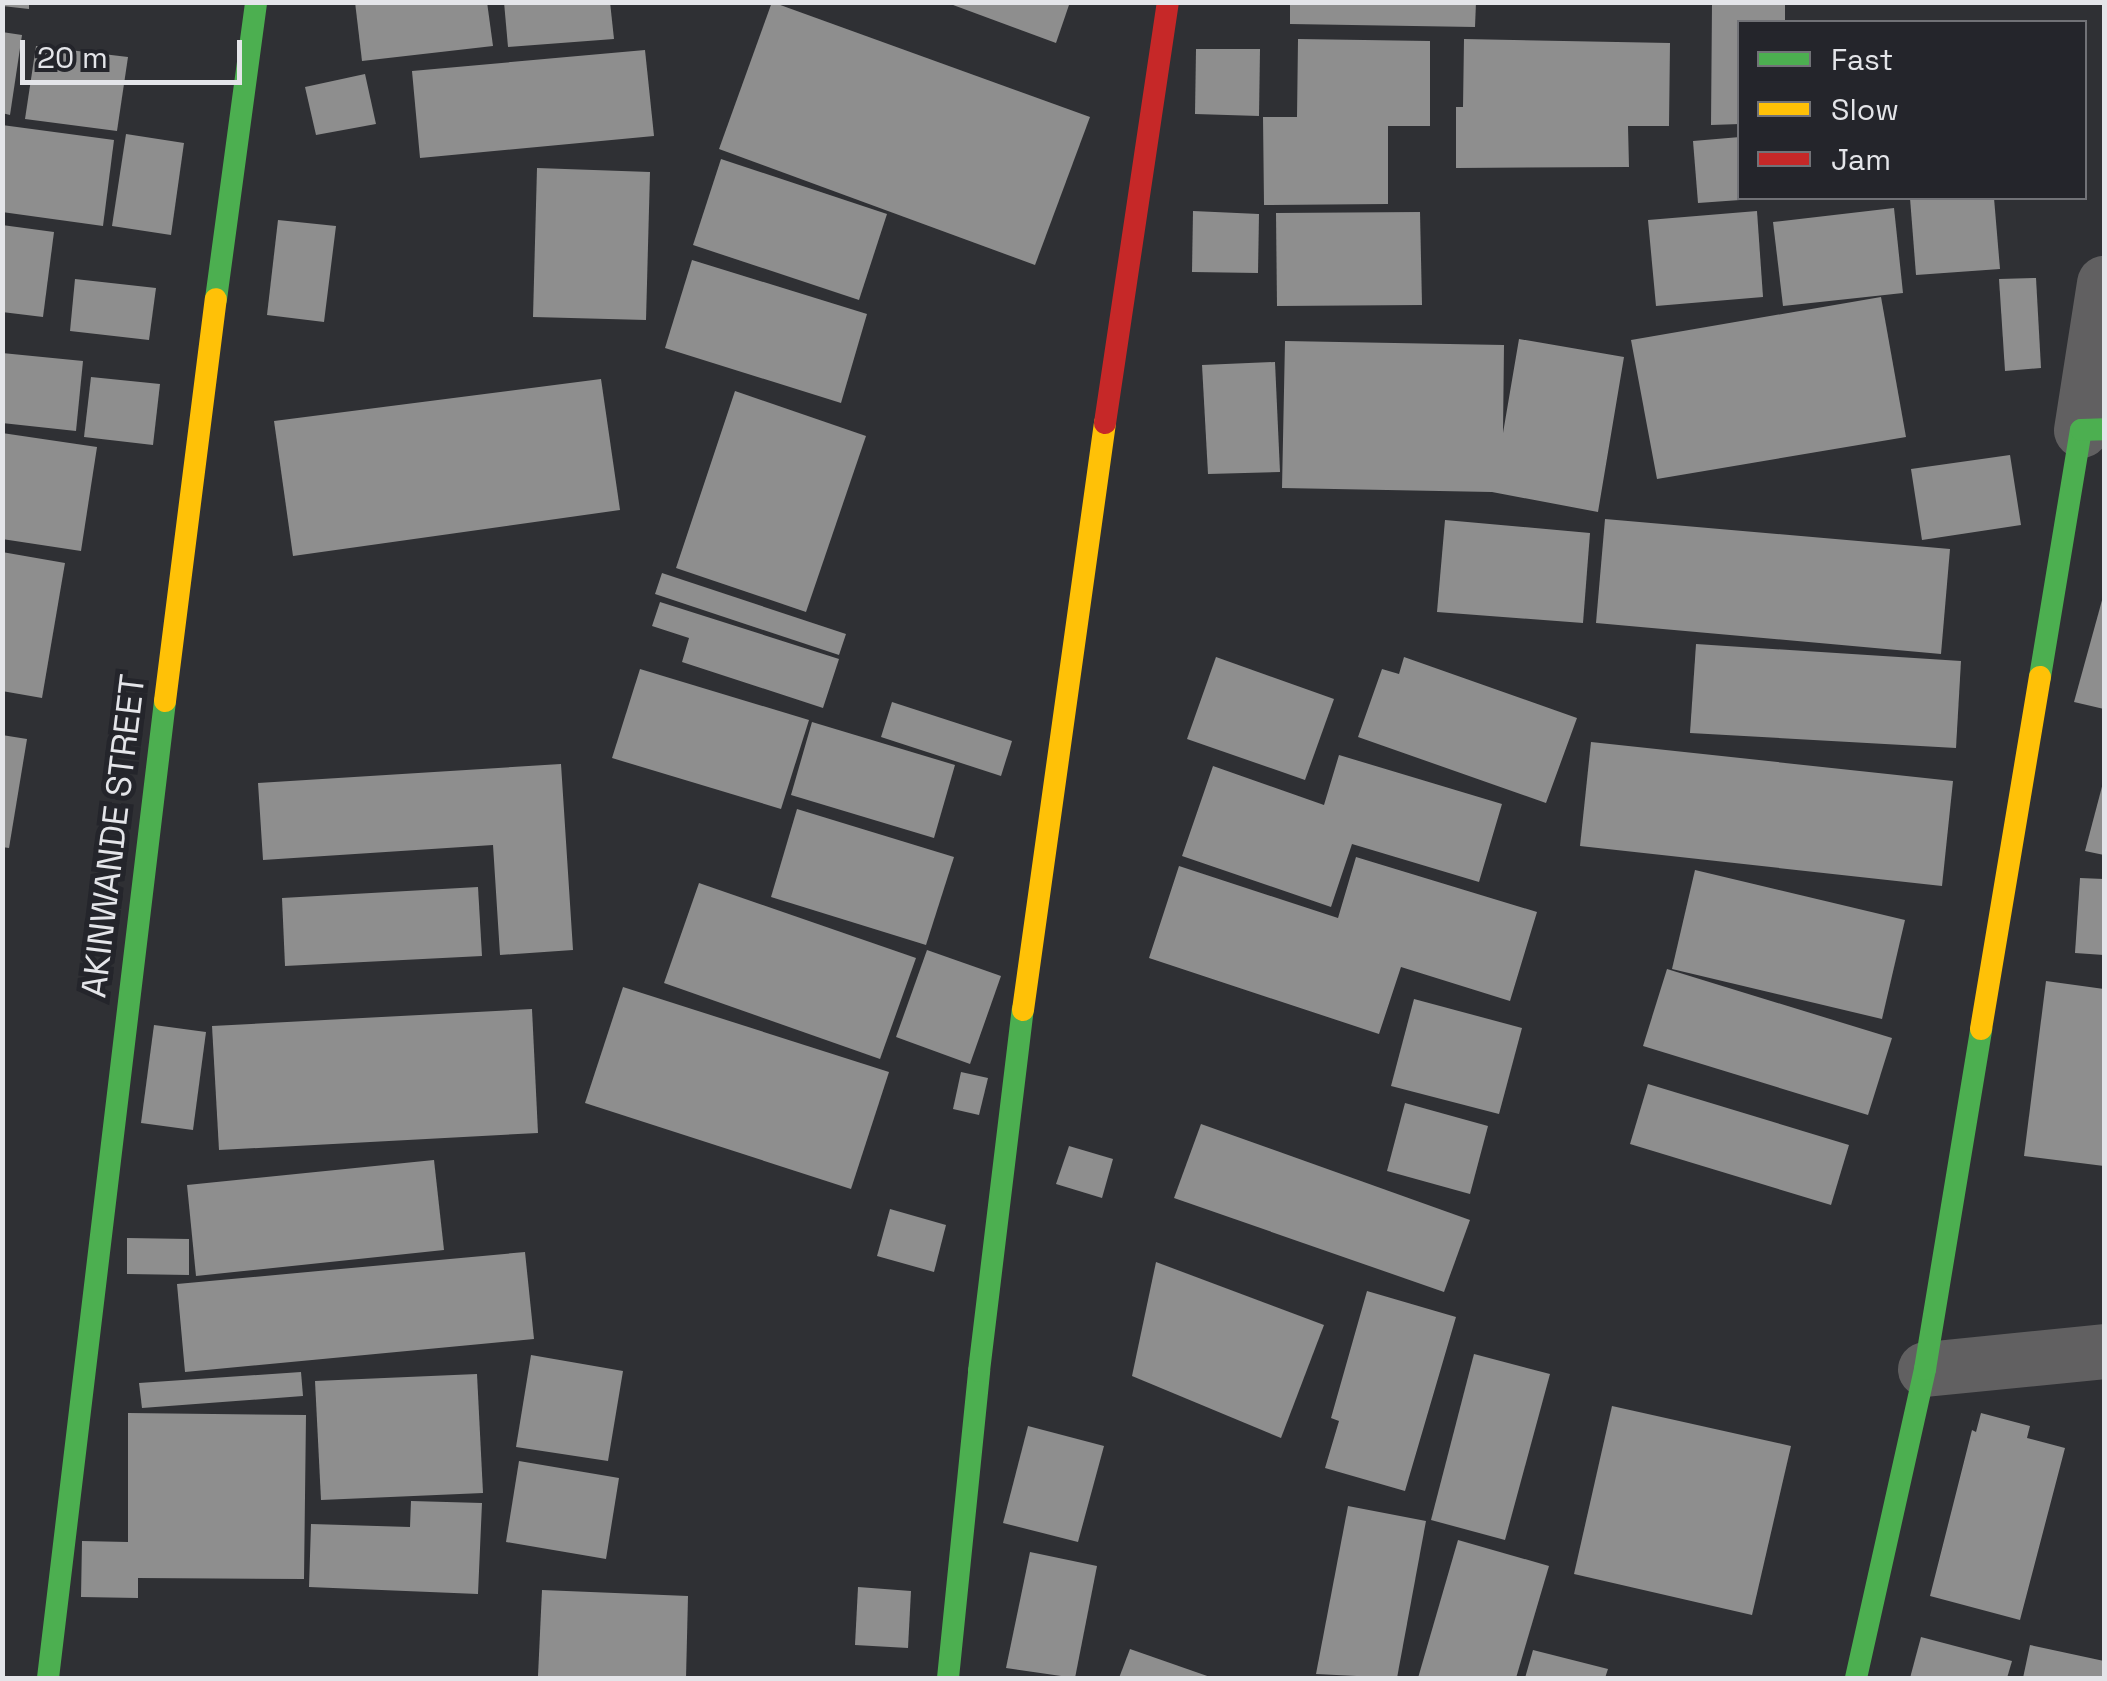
<!DOCTYPE html>
<html>
<head>
<meta charset="utf-8">
<style>
	body { margin:0 }
	#map { position:relative; width:2107px; height:1681px; overflow:hidden; background:#2f3034; font-family:"Space Grotesk",sans-serif }
	div>[style] { position:absolute }
	[style*='--x'] { left:calc(var(--x)*1px); top:calc(var(--y)*1px); width:calc(var(--w)*1px); rotate:calc(var(--a)*1deg) }
	.building>* { inset:0; background:#8e8e8e }
	.street>* { height:55px; margin:-27.5px; padding:0 27.5px; transform-origin:27.5px; border-radius:27.5px; background:#616061 }
	.fast>* { height:22px; margin:-11px; padding:0 11px; transform-origin:11px; border-radius:11px; background:#4caf50 }
	.slow>* { height:22px; margin:-11px; padding:0 11px; transform-origin:11px; border-radius:11px; background:#ffc107 }
	.jam>* { height:22px; margin:-11px; padding:0 11px; transform-origin:11px; border-radius:11px; background:#c62828 }
	span { translate:-50% -50%; white-space:nowrap; text-align:center; line-height:1.15; -webkit-text-stroke:10px #24252b; paint-order:stroke }
	.street-label { font-size:35px; color:#e4e5e9 }
	.frame { position:absolute; inset:0; border:5px solid #e4e5e9; pointer-events:none }
	.legend { position:absolute; left:1737px; top:20px; width:350px; height:180px; box-sizing:border-box; background:#24252b; border:2px solid #717277; margin:0; padding:12px 18px; list-style:none; font-size:30px; color:#e4e5e9 }
	.legend li { display:flex; align-items:center; gap:20px; height:50px }
	.legend b { width:50px; border:2px solid #717277 }
	.scale { position:absolute; left:20px; top:40px; width:222px; height:45px; box-sizing:border-box; border:5px solid #e4e5e9; border-top:0; padding-left:12px; font-size:30px; line-height:35px; white-space:nowrap; color:#e4e5e9; -webkit-text-stroke:8px #24252b; paint-order:stroke }
</style>
</head>
<body>
<div id="map">
	<div class="building">
		<i style="clip-path:polygon(2px 2px,29px 2px,29px 9px,2px 6px)"></i>
		<i style="clip-path:polygon(355px 2px,487px 2px,493px 46px,362px 61px)"></i>
		<i style="clip-path:polygon(504px 2px,610px 2px,614px 39px,508px 47px)"></i>
		<i style="clip-path:polygon(772px 2px,1090px 117px,1035px 265px,719px 149px)"></i>
		<i style="clip-path:polygon(945px 2px,1070px 2px,1056px 43px)"></i>
		<i style="clip-path:polygon(1290px 2px,1476px 2px,1475px 27px,1290px 24px)"></i>
		<i style="clip-path:polygon(1712px 2px,1785px 2px,1785px 22px,1740px 22px,1740px 124px,1711px 125px)"></i>
		<i style="clip-path:polygon(2px 32px,22px 35px,10px 115px,2px 113px)"></i>
		<i style="clip-path:polygon(1298px 39px,1430px 41px,1430px 126px,1388px 126px,1388px 204px,1264px 205px,1263px 117px,1297px 117px)"></i>
		<i style="clip-path:polygon(1464px 39px,1670px 43px,1669px 126px,1628px 126px,1629px 167px,1456px 168px,1456px 107px,1463px 107px)"></i>
		<i style="clip-path:polygon(36px 46px,128px 57px,117px 131px,25px 119px)"></i>
		<i style="clip-path:polygon(1196px 49px,1260px 49px,1259px 116px,1195px 114px)"></i>
		<i style="clip-path:polygon(645px 50px,654px 136px,420px 158px,412px 71px)"></i>
		<i style="clip-path:polygon(365px 74px,376px 124px,316px 135px,305px 87px)"></i>
		<i style="clip-path:polygon(2px 125px,114px 140px,103px 226px,2px 212px)"></i>
		<i style="clip-path:polygon(126px 134px,184px 143px,171px 235px,112px 226px)"></i>
		<i style="clip-path:polygon(1740px 137px,1740px 200px,1698px 203px,1693px 141px)"></i>
		<i style="clip-path:polygon(721px 159px,887px 214px,859px 300px,693px 245px)"></i>
		<i style="clip-path:polygon(537px 168px,650px 172px,646px 320px,533px 317px)"></i>
		<i style="clip-path:polygon(1910px 198px,1994px 198px,2000px 269px,1916px 275px)"></i>
		<i style="clip-path:polygon(1894px 208px,1903px 293px,1783px 306px,1773px 222px)"></i>
		<i style="clip-path:polygon(1193px 211px,1259px 214px,1258px 273px,1192px 272px)"></i>
		<i style="clip-path:polygon(1757px 211px,1763px 297px,1656px 306px,1648px 220px)"></i>
		<i style="clip-path:polygon(1420px 212px,1422px 305px,1277px 306px,1276px 213px)"></i>
		<i style="clip-path:polygon(278px 220px,336px 226px,324px 322px,267px 315px)"></i>
		<i style="clip-path:polygon(2px 225px,54px 232px,43px 317px,2px 312px)"></i>
		<i style="clip-path:polygon(692px 260px,867px 314px,841px 403px,665px 348px)"></i>
		<i style="clip-path:polygon(2036px 278px,2041px 368px,2005px 371px,1999px 279px)"></i>
		<i style="clip-path:polygon(75px 279px,156px 288px,149px 340px,70px 331px)"></i>
		<i style="clip-path:polygon(1881px 297px,1906px 437px,1657px 479px,1631px 340px)"></i>
		<i style="clip-path:polygon(1519px 339px,1624px 357px,1598px 512px,1492px 492px,1282px 488px,1285px 341px,1504px 345px,1503px 433px)"></i>
		<i style="clip-path:polygon(2px 353px,83px 361px,76px 431px,2px 423px)"></i>
		<i style="clip-path:polygon(1275px 362px,1280px 472px,1208px 474px,1202px 365px)"></i>
		<i style="clip-path:polygon(91px 377px,160px 384px,153px 445px,84px 437px)"></i>
		<i style="clip-path:polygon(601px 379px,620px 510px,293px 556px,274px 421px)"></i>
		<i style="clip-path:polygon(735px 391px,866px 436px,806px 612px,676px 568px)"></i>
		<i style="clip-path:polygon(2px 433px,97px 447px,81px 551px,2px 539px)"></i>
		<i style="clip-path:polygon(2010px 455px,2021px 525px,1922px 540px,1911px 469px)"></i>
		<i style="clip-path:polygon(1605px 519px,1950px 549px,1941px 654px,1596px 623px)"></i>
		<i style="clip-path:polygon(1445px 520px,1590px 533px,1583px 623px,1437px 612px)"></i>
		<i style="clip-path:polygon(2px 552px,65px 563px,42px 698px,2px 691px)"></i>
		<i style="clip-path:polygon(662px 573px,846px 634px,839px 655px,655px 594px)"></i>
		<i style="clip-path:polygon(2104px 593px,2104px 709px,2074px 702px)"></i>
		<i style="clip-path:polygon(660px 602px,839px 659px,823px 708px,682px 662px,689px 638px,652px 626px)"></i>
		<i style="clip-path:polygon(1696px 644px,1961px 661px,1956px 748px,1690px 733px)"></i>
		<i style="clip-path:polygon(1216px 657px,1334px 699px,1305px 780px,1187px 739px)"></i>
		<i style="clip-path:polygon(1404px 657px,1577px 718px,1546px 803px,1358px 737px,1382px 669px,1399px 674px)"></i>
		<i style="clip-path:polygon(640px 669px,809px 720px,781px 809px,612px 758px)"></i>
		<i style="clip-path:polygon(892px 702px,1012px 741px,1001px 776px,881px 737px)"></i>
		<i style="clip-path:polygon(812px 722px,955px 765px,934px 838px,791px 795px)"></i>
		<i style="clip-path:polygon(2px 735px,27px 739px,9px 848px,2px 847px)"></i>
		<i style="clip-path:polygon(1591px 742px,1953px 781px,1942px 886px,1580px 846px)"></i>
		<i style="clip-path:polygon(1339px 755px,1502px 804px,1479px 882px,1352px 844px,1331px 907px,1182px 856px,1213px 766px,1324px 805px)"></i>
		<i style="clip-path:polygon(561px 764px,573px 950px,500px 955px,493px 845px,263px 860px,258px 783px)"></i>
		<i style="clip-path:polygon(2104px 779px,2104px 855px,2085px 851px)"></i>
		<i style="clip-path:polygon(797px 809px,954px 857px,926px 945px,771px 897px)"></i>
		<i style="clip-path:polygon(1356px 857px,1537px 912px,1510px 1001px,1401px 967px,1379px 1034px,1149px 958px,1179px 866px,1338px 918px)"></i>
		<i style="clip-path:polygon(1695px 870px,1905px 920px,1882px 1019px,1672px 969px)"></i>
		<i style="clip-path:polygon(2080px 878px,2104px 879px,2104px 955px,2075px 953px)"></i>
		<i style="clip-path:polygon(699px 883px,916px 958px,880px 1059px,664px 983px)"></i>
		<i style="clip-path:polygon(478px 887px,482px 956px,285px 966px,282px 898px)"></i>
		<i style="clip-path:polygon(927px 950px,1001px 976px,970px 1064px,896px 1037px)"></i>
		<i style="clip-path:polygon(1667px 969px,1892px 1038px,1868px 1115px,1643px 1046px)"></i>
		<i style="clip-path:polygon(2046px 981px,2104px 989px,2104px 1166px,2024px 1156px)"></i>
		<i style="clip-path:polygon(623px 987px,889px 1072px,851px 1189px,585px 1103px)"></i>
		<i style="clip-path:polygon(1414px 999px,1522px 1028px,1499px 1114px,1391px 1086px)"></i>
		<i style="clip-path:polygon(532px 1009px,538px 1133px,219px 1150px,212px 1026px)"></i>
		<i style="clip-path:polygon(154px 1025px,206px 1032px,193px 1130px,141px 1123px)"></i>
		<i style="clip-path:polygon(961px 1072px,988px 1078px,979px 1115px,953px 1109px)"></i>
		<i style="clip-path:polygon(1648px 1084px,1849px 1145px,1831px 1205px,1630px 1144px)"></i>
		<i style="clip-path:polygon(1405px 1103px,1488px 1126px,1470px 1194px,1387px 1171px)"></i>
		<i style="clip-path:polygon(1201px 1124px,1470px 1220px,1444px 1292px,1174px 1198px)"></i>
		<i style="clip-path:polygon(1069px 1146px,1113px 1159px,1102px 1198px,1056px 1184px)"></i>
		<i style="clip-path:polygon(434px 1160px,444px 1250px,196px 1276px,187px 1185px)"></i>
		<i style="clip-path:polygon(890px 1209px,946px 1225px,934px 1272px,877px 1256px)"></i>
		<i style="clip-path:polygon(127px 1238px,189px 1239px,189px 1275px,127px 1274px)"></i>
		<i style="clip-path:polygon(525px 1252px,534px 1339px,185px 1372px,177px 1284px)"></i>
		<i style="clip-path:polygon(1156px 1262px,1324px 1325px,1281px 1438px,1132px 1376px)"></i>
		<i style="clip-path:polygon(1367px 1291px,1456px 1317px,1405px 1491px,1325px 1468px,1339px 1421px,1331px 1418px)"></i>
		<i style="clip-path:polygon(1474px 1354px,1550px 1374px,1505px 1540px,1431px 1520px)"></i>
		<i style="clip-path:polygon(531px 1355px,623px 1371px,608px 1461px,516px 1447px)"></i>
		<i style="clip-path:polygon(301px 1372px,303px 1396px,142px 1408px,139px 1383px)"></i>
		<i style="clip-path:polygon(477px 1374px,483px 1493px,321px 1500px,315px 1381px)"></i>
		<i style="clip-path:polygon(1612px 1406px,1791px 1446px,1752px 1615px,1574px 1574px)"></i>
		<i style="clip-path:polygon(128px 1413px,306px 1415px,304px 1579px,138px 1578px,138px 1598px,81px 1597px,82px 1541px,128px 1542px)"></i>
		<i style="clip-path:polygon(1981px 1413px,2030px 1426px,2027px 1438px,2065px 1448px,2020px 1620px,1930px 1596px,1972px 1430px,1976px 1432px)"></i>
		<i style="clip-path:polygon(1028px 1426px,1104px 1446px,1078px 1542px,1003px 1523px)"></i>
		<i style="clip-path:polygon(519px 1461px,619px 1478px,606px 1559px,506px 1542px)"></i>
		<i style="clip-path:polygon(411px 1501px,482px 1503px,478px 1594px,309px 1587px,311px 1524px,410px 1527px)"></i>
		<i style="clip-path:polygon(1348px 1506px,1426px 1521px,1397px 1678px,1316px 1674px)"></i>
		<i style="clip-path:polygon(1458px 1540px,1549px 1566px,1516px 1678px,1418px 1678px)"></i>
		<i style="clip-path:polygon(1030px 1552px,1097px 1566px,1075px 1678px,1006px 1668px)"></i>
		<i style="clip-path:polygon(858px 1587px,911px 1591px,908px 1648px,855px 1645px)"></i>
		<i style="clip-path:polygon(542px 1590px,688px 1596px,686px 1678px,538px 1676px)"></i>
		<i style="clip-path:polygon(1921px 1637px,2012px 1661px,2007px 1678px,1910px 1678px)"></i>
		<i style="clip-path:polygon(2030px 1645px,2104px 1661px,2104px 1678px,2023px 1678px)"></i>
		<i style="clip-path:polygon(1130px 1649px,1213px 1678px,1119px 1678px)"></i>
		<i style="clip-path:polygon(1533px 1650px,1608px 1669px,1605px 1678px,1525px 1678px)"></i>
	</div>
	<div class="street">
		<i style="--x:2081;--y:430;--w:149;--a:-81.1"></i>
		<i style="--x:1925;--y:1369;--w:180;--a:-5.7"></i>
	</div>
	<div class="fast">
		<i style="--x:216;--y:299;--w:300;--a:-82.3"></i>
		<i style="--x:2040;--y:677;--w:250;--a:-80.6"></i>
		<i style="--x:2081;--y:430;--w:23;--a:-2"></i>
		<i style="--x:48;--y:1678;--w:984;--a:-83.17"></i>
		<i style="--x:948;--y:1678;--w:309;--a:-84.2"></i>
		<i style="--x:979;--y:1371;--w:364;--a:-83.1"></i>
		<i style="--x:1856;--y:1678;--w:317;--a:-77.4"></i>
		<i style="--x:1925;--y:1369;--w:345;--a:-80.6"></i>
	</div>
	<div class="slow">
		<i style="--x:165;--y:701;--w:405;--a:-82.8"></i>
		<i style="--x:1023;--y:1010;--w:593;--a:-82.05"></i>
		<i style="--x:1981;--y:1029;--w:357;--a:-80.5"></i>
	</div>
	<div class="jam">
		<i style="--x:1105;--y:423;--w:426;--a:-81.5"></i>
	</div>
	<div class="street-label">
		<span style="left:113px;top:836px;rotate:-83deg">AKINWANDE STREET</span>
	</div>
	<div class="frame"></div>
	<ul class="legend">
	<li><b style="height:12px;background:#4caf50"></b>Fast</li>
	<li><b style="height:12px;background:#ffc107"></b>Slow</li>
	<li><b style="height:12px;background:#c62828"></b>Jam</li>
	</ul>
	<div class="scale">20 m</div>
</div>
</body>
</html>
